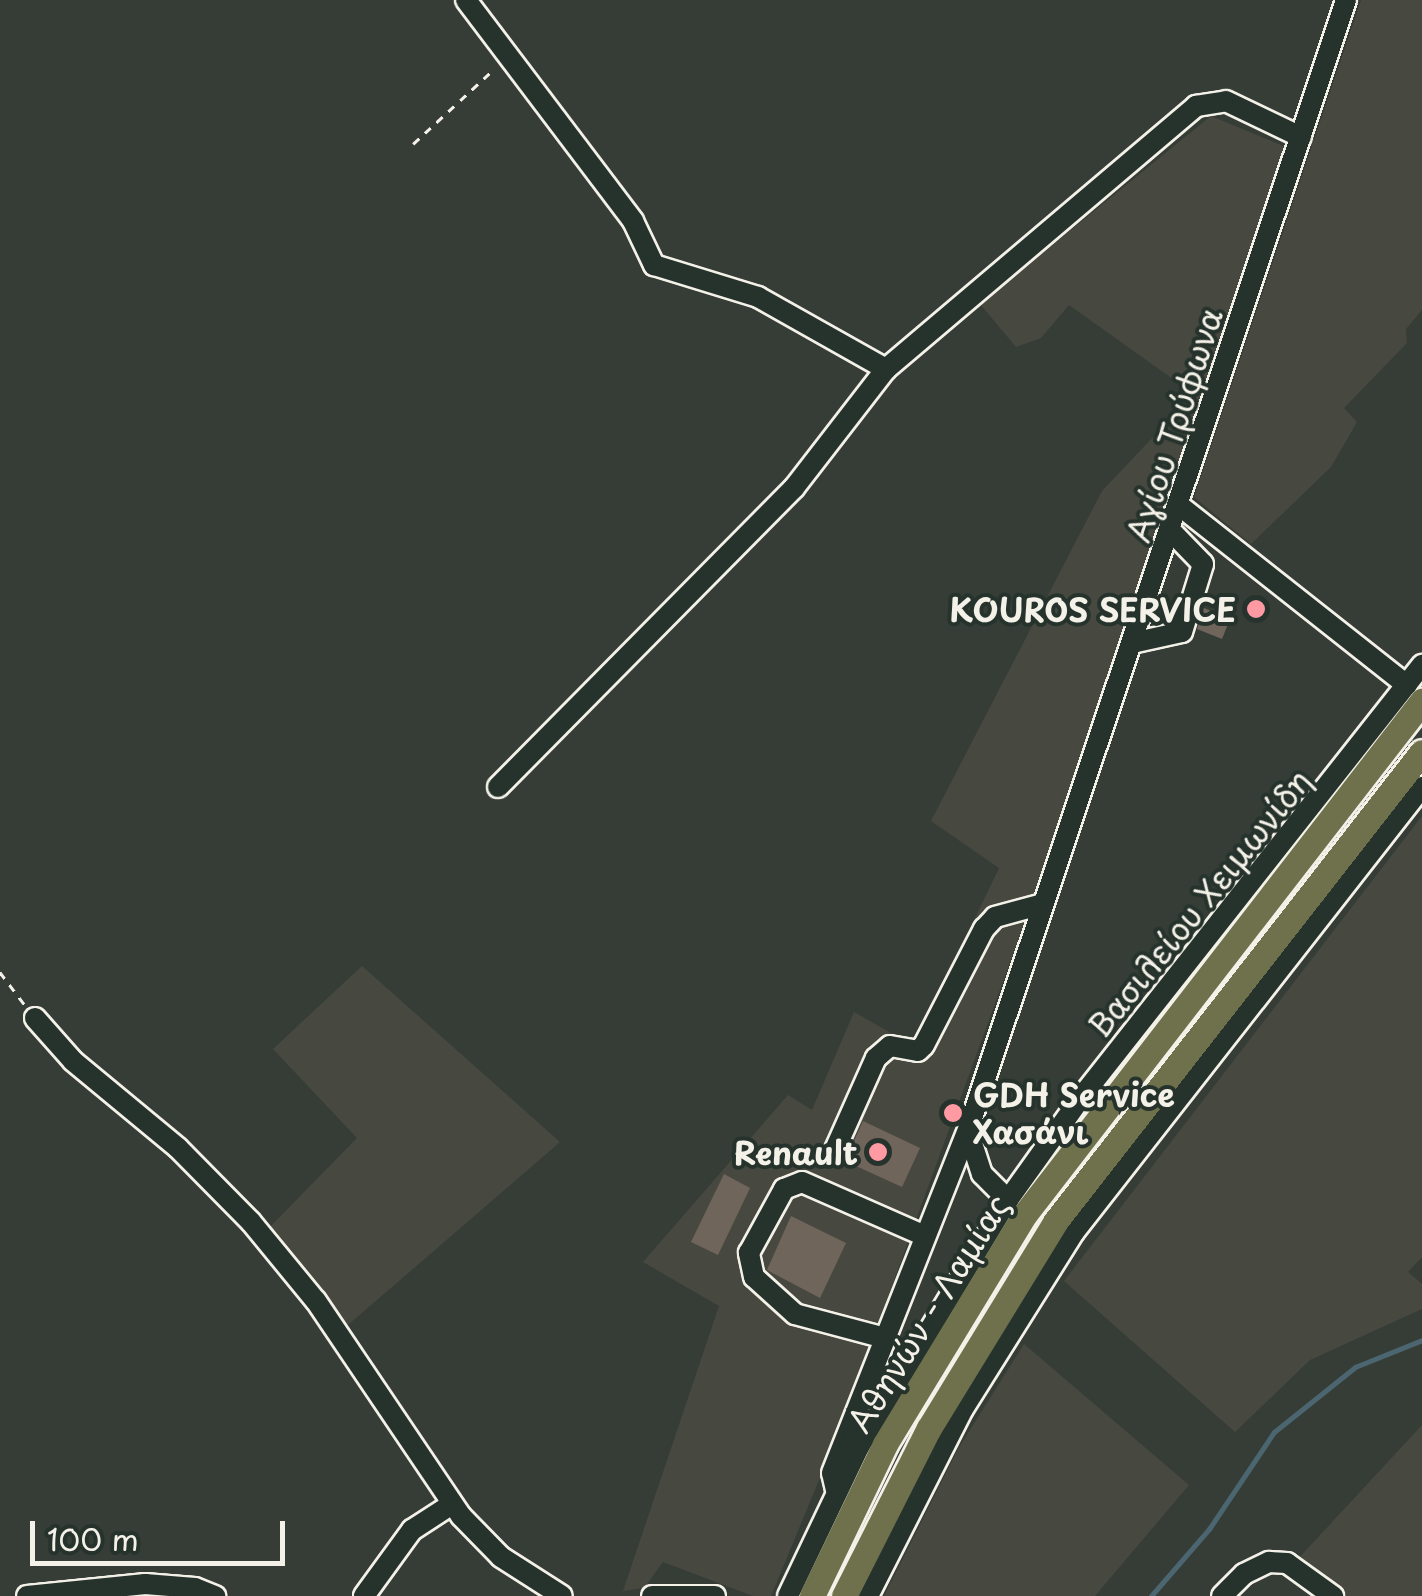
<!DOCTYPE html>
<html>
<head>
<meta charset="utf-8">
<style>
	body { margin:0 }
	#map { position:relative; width:1422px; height:1596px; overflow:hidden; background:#353d36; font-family:"Playpen Sans",sans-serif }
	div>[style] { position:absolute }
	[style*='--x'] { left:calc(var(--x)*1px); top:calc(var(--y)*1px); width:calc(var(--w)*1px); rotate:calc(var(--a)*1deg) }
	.built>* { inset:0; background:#474941 }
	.stream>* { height:5px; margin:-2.5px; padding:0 2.5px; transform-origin:2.5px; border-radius:2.5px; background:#4c6671 }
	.building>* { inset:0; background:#70655b }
	.path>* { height:2.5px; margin-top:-1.25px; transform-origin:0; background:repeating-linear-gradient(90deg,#f4f1e8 0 8px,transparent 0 16px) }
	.roads { filter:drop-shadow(2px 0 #f4f1e8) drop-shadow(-2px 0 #f4f1e8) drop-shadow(0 2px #f4f1e8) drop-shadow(0 -2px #f4f1e8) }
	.minor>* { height:20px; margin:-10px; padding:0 10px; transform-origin:10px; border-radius:10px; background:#26332d }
	.major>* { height:25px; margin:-12.5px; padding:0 12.5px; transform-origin:12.5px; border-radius:12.5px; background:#6e714b }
	.dots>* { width:28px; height:28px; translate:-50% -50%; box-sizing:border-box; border:5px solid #26332d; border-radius:50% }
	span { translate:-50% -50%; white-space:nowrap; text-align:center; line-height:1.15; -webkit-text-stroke:8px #26332d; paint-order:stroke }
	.street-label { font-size:32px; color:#f4f1e8 }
	.poi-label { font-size:32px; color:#f4f1e8; font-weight:700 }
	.right { translate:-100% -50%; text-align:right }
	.left { translate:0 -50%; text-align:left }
	.scale { position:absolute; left:30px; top:1521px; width:255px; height:45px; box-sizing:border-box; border:5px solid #f4f1e8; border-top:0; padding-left:12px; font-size:30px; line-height:35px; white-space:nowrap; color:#f4f1e8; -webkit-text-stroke:8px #26332d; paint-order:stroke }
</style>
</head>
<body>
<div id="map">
	<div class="built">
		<i style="clip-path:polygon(1361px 0,1422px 0,1422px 310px,1406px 329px,1407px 343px,1344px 408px,1357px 422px,1331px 467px,1251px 544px,1194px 497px)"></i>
		<i style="clip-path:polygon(1211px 116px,1288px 148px,1047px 861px,836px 1439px,771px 1596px,753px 1596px,663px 1562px,644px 1588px,623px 1591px,719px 1306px,643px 1262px,788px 1095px,812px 1110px,854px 1012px,914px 1046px,999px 868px,931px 821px,1102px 491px,1194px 394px,1069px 305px,1041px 338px,1016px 347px,980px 304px)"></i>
		<i style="clip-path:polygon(1422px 816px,1422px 1257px,1408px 1272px,1422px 1284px,1422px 1309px,1310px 1360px,1235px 1432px,1064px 1281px)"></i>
		<i style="clip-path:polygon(362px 966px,560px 1142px,341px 1331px,266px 1231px,357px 1138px,273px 1049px)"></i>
		<i style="clip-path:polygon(1024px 1344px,1189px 1485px,1095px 1596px,884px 1596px,958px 1449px)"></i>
		<i style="clip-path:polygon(1422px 1425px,1422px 1596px,1346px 1596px,1296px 1561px)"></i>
	</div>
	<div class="stream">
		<i style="--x:1151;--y:1596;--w:89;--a:-49.1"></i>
		<i style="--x:1209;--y:1529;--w:117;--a:-56.2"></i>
		<i style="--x:1274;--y:1432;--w:104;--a:-38.7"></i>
		<i style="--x:1355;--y:1367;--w:72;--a:-21.9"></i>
	</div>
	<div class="building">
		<i style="clip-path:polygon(1204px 608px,1230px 619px,1222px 639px,1197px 629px)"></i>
		<i style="clip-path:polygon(863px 1121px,920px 1148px,902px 1187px,845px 1161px)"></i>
		<i style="clip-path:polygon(724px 1174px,750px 1188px,718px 1255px,691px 1242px)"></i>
		<i style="clip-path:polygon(791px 1216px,846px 1243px,820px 1298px,767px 1270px)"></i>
	</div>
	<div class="path">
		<i style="--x:413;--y:144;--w:109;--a:-42.8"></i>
		<i style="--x:0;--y:972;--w:41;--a:52.9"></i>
	</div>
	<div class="roads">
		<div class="minor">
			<i style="--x:466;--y:0;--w:277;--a:52.9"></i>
			<i style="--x:633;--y:221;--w:49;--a:64.5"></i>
			<i style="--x:654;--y:265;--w:109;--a:17.1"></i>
			<i style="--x:758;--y:297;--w:147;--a:29.4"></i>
			<i style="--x:1180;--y:506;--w:289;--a:38.3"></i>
			<i style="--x:1132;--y:643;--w:51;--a:-12.4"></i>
			<i style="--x:1182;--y:632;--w:71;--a:-72.8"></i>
			<i style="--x:1203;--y:564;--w:46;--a:-134.1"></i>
			<i style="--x:498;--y:787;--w:421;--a:-45.3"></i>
			<i style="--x:794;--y:488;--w:150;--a:-52.3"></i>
			<i style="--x:886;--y:369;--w:407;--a:-40.3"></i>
			<i style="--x:1196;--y:106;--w:30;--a:-9"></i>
			<i style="--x:1226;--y:101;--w:83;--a:25.6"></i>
			<i style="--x:35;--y:1018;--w:57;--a:48.5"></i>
			<i style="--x:73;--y:1061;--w:136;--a:39.6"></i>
			<i style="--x:178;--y:1148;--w:104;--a:45.4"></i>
			<i style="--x:251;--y:1222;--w:102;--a:50.6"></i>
			<i style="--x:316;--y:1301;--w:259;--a:56"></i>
			<i style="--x:461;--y:1516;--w:57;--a:45.7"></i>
			<i style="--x:501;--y:1557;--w:72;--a:32.6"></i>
			<i style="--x:968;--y:1131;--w:45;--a:72"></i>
			<i style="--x:982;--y:1174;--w:37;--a:45"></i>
			<i style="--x:833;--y:1154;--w:105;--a:-65.9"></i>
			<i style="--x:876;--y:1058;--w:18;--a:-41"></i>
			<i style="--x:890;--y:1046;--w:28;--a:10"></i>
			<i style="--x:918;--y:1051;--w:8;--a:-45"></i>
			<i style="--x:924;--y:1045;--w:131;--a:-62.7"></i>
			<i style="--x:984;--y:929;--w:16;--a:-47"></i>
			<i style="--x:995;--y:917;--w:50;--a:-15.2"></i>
			<i style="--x:885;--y:1338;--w:93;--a:-165.1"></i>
			<i style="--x:795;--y:1314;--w:55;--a:-137.9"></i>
			<i style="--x:754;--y:1277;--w:25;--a:-102"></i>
			<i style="--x:749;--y:1253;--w:73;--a:-61.3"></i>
			<i style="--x:784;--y:1189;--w:19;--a:-21"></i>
			<i style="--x:802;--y:1182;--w:134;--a:23.7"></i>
			<i style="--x:836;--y:1490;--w:17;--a:-103"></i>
			<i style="--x:832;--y:1473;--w:369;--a:-68.4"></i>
			<i style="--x:968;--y:1130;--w:1192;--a:-71.5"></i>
			<i style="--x:27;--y:1596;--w:119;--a:-5.8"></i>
			<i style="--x:145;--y:1584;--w:50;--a:4.6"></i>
			<i style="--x:195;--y:1588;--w:22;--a:22"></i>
			<i style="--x:364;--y:1596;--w:82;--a:-54"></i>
			<i style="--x:412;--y:1530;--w:48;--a:-33"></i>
			<i style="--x:652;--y:1596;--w:63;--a:0"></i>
			<i style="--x:788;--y:1596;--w:165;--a:-64.5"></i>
			<i style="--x:859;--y:1447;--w:288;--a:-58.9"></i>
			<i style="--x:1008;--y:1200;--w:129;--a:-54.5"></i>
			<i style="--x:1083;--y:1095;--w:548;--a:-51.75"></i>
			<i style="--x:868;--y:1596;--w:210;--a:-63.1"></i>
			<i style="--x:963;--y:1409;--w:209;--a:-57.9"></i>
			<i style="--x:1074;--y:1232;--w:565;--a:-51.97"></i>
			<i style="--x:1222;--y:1596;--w:31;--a:-45"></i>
			<i style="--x:1244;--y:1574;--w:28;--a:-26"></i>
			<i style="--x:1269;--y:1562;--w:18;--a:3"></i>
			<i style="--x:1287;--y:1563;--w:57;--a:35.7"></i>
		</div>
		<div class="major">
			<i style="--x:812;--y:1596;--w:169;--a:-64.3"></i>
			<i style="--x:885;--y:1444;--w:269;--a:-58.7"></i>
			<i style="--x:1025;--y:1214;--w:649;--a:-52.26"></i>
			<i style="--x:844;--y:1596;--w:188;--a:-63.2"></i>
			<i style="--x:929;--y:1428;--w:241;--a:-58.5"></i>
			<i style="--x:1055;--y:1222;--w:596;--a:-52.02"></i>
		</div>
	</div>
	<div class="dots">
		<i style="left:1256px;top:609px;background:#ff9aa2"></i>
		<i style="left:953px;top:1113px;background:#ff9aa2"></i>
		<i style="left:878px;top:1152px;background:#ff9aa2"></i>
	</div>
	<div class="street-label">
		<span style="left:1174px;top:425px;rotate:-72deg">Αγίου Τρύφωνα</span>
		<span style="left:1199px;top:903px;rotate:-51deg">Βασιλείου Χειμωνίδη</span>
		<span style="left:928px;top:1313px;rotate:-58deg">Αθηνών - Λαμίας</span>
	</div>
	<div class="poi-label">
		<span class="right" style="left:1236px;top:609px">KOUROS SERVICE</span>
		<span class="left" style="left:973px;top:1113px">GDH Service<br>Χασάνι</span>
		<span class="right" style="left:858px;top:1152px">Renault</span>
	</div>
	<div class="scale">100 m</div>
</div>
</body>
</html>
